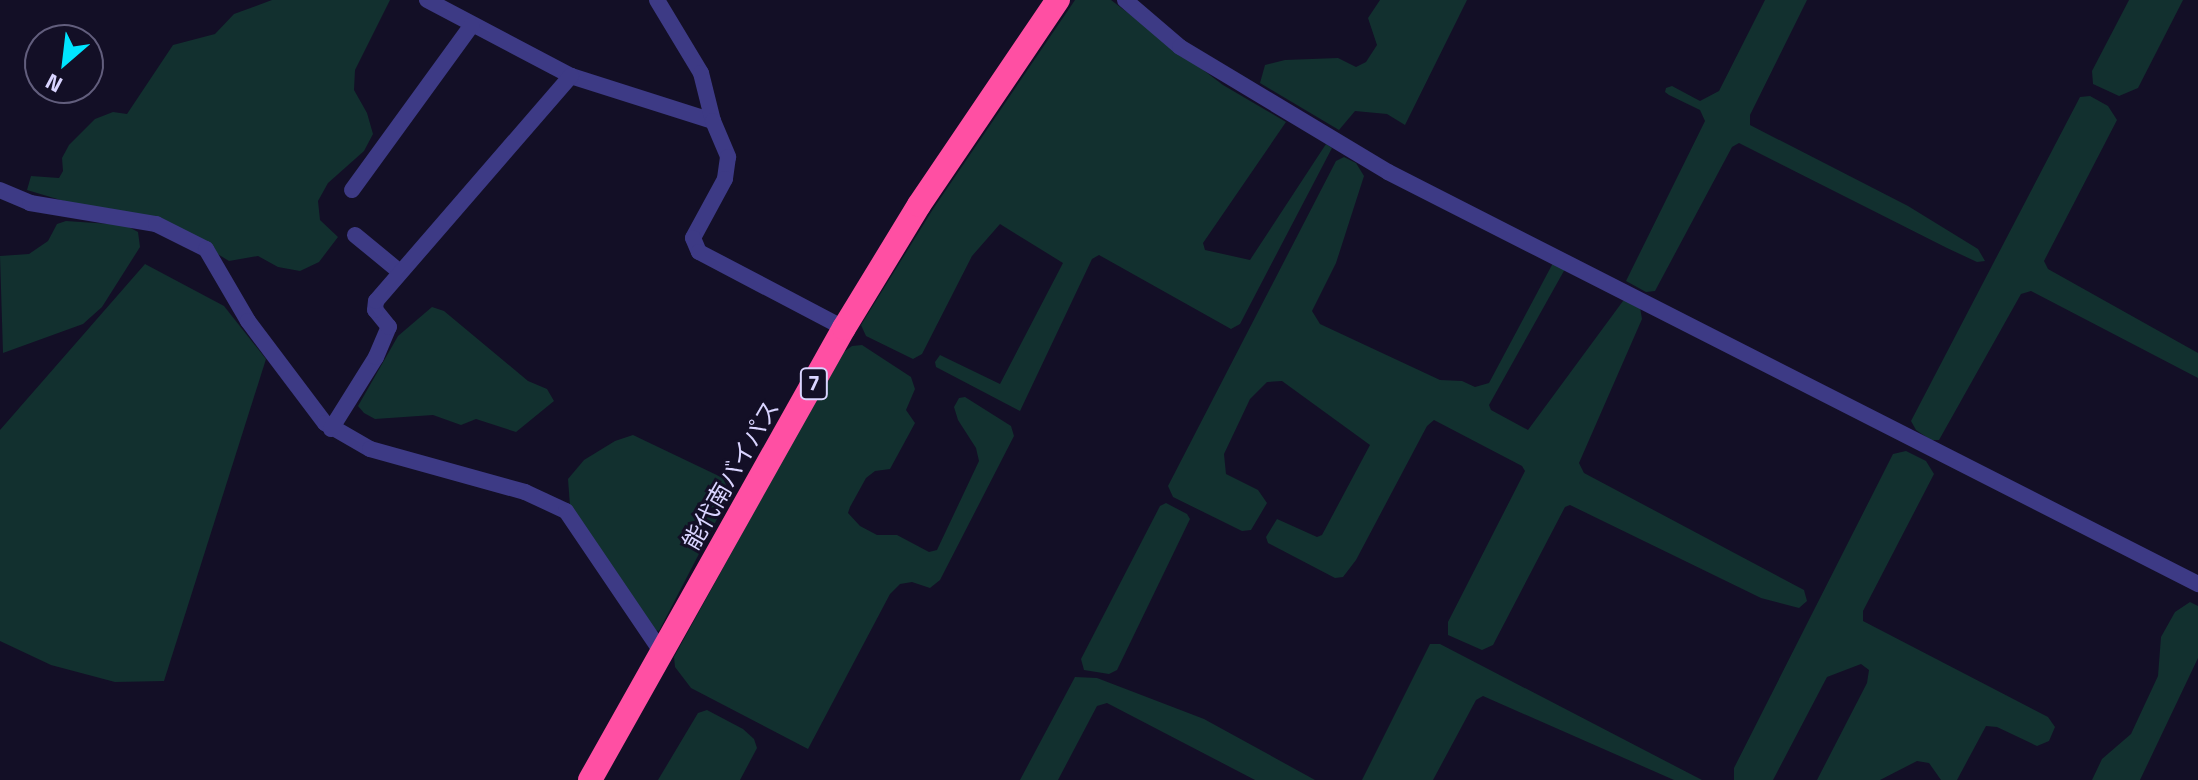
<!DOCTYPE html>
<html>
<head>
<meta charset="utf-8">
<style>
	body { margin:0 }
	#map { position:relative; width:2198px; height:780px; overflow:hidden; background:#130f26; font-family:"Titillium Web","Noto Sans JP",sans-serif }
	div>[style] { position:absolute }
	[style*='--x'] { left:calc(var(--x)*1px); top:calc(var(--y)*1px); width:calc(var(--w)*1px); rotate:calc(var(--a)*1deg) }
	.green>* { inset:0; background:#12302f }
	.minor>* { height:16px; margin:-8px; padding:0 8px; transform-origin:8px; border-radius:8px; background:#3d3a85 }
	.highway>* { height:24px; margin:-12px; padding:0 12px; transform-origin:12px; border-radius:12px; background:#ff4fa3 }
	span { translate:-50% -50%; white-space:nowrap; text-align:center; line-height:1.15; -webkit-text-stroke:6px #130f26; paint-order:stroke }
	.shield-label span { padding:2px 6px; background:#130f26; border:2px solid; border-radius:6px; -webkit-text-stroke-width:0 }
	.shield-label { font-size:22px; color:#d9d4ff; font-weight:700 }
	.street-label { font-size:24px; color:#d9d4ff }
	.north { position:absolute; left:24px; top:24px; width:80px; height:80px; box-sizing:border-box; background:#130f26; border:2px solid #625e7d; border-radius:50%; rotate:208deg; font-size:22px; font-weight:700; line-height:32px; text-align:center; color:#d9d4ff }
	.north::after { content:''; display:block; margin:auto; width:28px; height:36px; background:#00e5ff; clip-path:polygon(50% 0,100% 100%,50% 72%,0 100%) }
</style>
</head>
<body>
<div id="map">
	<div class="green">
		<i style="clip-path:polygon(272px 0,390px 0,355px 70px,354px 90px,367px 113px,373px 134px,364px 151px,328px 183px,318px 201px,320px 220px,338px 237px,319px 262px,300px 271px,278px 267px,258px 256px,229px 261px,216px 253px,211px 245px,27px 190px,31px 176px,59px 178px,63px 171px,62px 158px,69px 145px,95px 119px,113px 112px,127px 114px,173px 45px,215px 34px,234px 14px)"></i>
		<i style="clip-path:polygon(1075px 0,1111px 0,1223px 85px,1286px 122px,1203px 243px,1205px 250px,1250px 260px,1326px 144px,1332px 148px,1240px 324px,1231px 329px,1099px 255px,1092px 259px,1020px 411px,936px 367px,935px 362px,940px 355px,1000px 384px,1063px 263px,1000px 224px,972px 256px,922px 354px,913px 359px,866px 336px,861px 325px,933px 209px)"></i>
		<i style="clip-path:polygon(1380px 0,1467px 0,1405px 125px,1387px 114px,1355px 111px,1339px 130px,1260px 83px,1265px 65px,1285px 60px,1338px 58px,1356px 67px,1366px 62px,1377px 45px,1368px 18px)"></i>
		<i style="clip-path:polygon(1765px 0,1807px 0,1750px 115px,1750px 125px,1908px 206px,1978px 249px,1985px 261px,1977px 262px,1947px 248px,1739px 143px,1732px 147px,1655px 291px,1646px 292px,1626px 281px,1705px 121px,1700px 110px,1669px 95px,1665px 92px,1666px 88px,1672px 86px,1700px 101px,1719px 91px)"></i>
		<i style="clip-path:polygon(2129px 0,2183px 0,2138px 88px,2119px 96px,2093px 84px,2092px 71px)"></i>
		<i style="clip-path:polygon(2090px 96px,2108px 106px,2117px 120px,2044px 261px,2048px 269px,2198px 353px,2198px 378px,2031px 291px,2021px 294px,1939px 440px,1931px 440px,1916px 430px,1911px 421px,2080px 97px)"></i>
		<i style="clip-path:polygon(1344px 157px,1356px 163px,1364px 176px,1336px 263px,1312px 311px,1320px 324px,1440px 380px,1462px 381px,1475px 387px,1489px 383px,1553px 263px,1565px 269px,1489px 405px,1491px 410px,1528px 430px,1623px 301px,1630px 301px,1640px 307px,1642px 319px,1579px 463px,1584px 473px,1804px 590px,1807px 601px,1799px 608px,1761px 598px,1570px 505px,1565px 507px,1493px 645px,1482px 650px,1448px 635px,1448px 622px,1525px 471px,1522px 466px,1434px 420px,1427px 426px,1356px 560px,1343px 577px,1335px 578px,1268px 543px,1266px 537px,1277px 519px,1317px 537px,1322px 535px,1370px 445px,1282px 381px,1267px 382px,1250px 399px,1224px 454px,1226px 474px,1258px 490px,1267px 503px,1251px 530px,1242px 531px,1173px 497px,1168px 486px,1336px 161px)"></i>
		<i style="clip-path:polygon(66px 221px,125px 225px,138px 232px,140px 247px,102px 307px,83px 324px,3px 353px,0 256px,29px 254px,48px 241px,57px 224px)"></i>
		<i style="clip-path:polygon(145px 264px,224px 306px,266px 359px,164px 681px,115px 682px,51px 665px,0 641px,0 430px)"></i>
		<i style="clip-path:polygon(432px 307px,444px 311px,528px 381px,547px 389px,554px 401px,516px 432px,476px 419px,461px 425px,433px 415px,375px 419px,364px 413px,358px 406px,398px 336px)"></i>
		<i style="clip-path:polygon(862px 345px,911px 377px,915px 389px,906px 410px,915px 423px,890px 469px,875px 471px,866px 478px,850px 507px,848px 513px,860px 526px,877px 535px,897px 535px,929px 552px,937px 550px,979px 461px,976px 448px,958px 420px,954px 407px,959px 398px,965px 397px,1011px 426px,1014px 436px,940px 580px,930px 588px,912px 582px,900px 584px,890px 594px,808px 749px,691px 688px,675px 667px,674px 657px,841px 354px,852px 346px)"></i>
		<i style="clip-path:polygon(633px 435px,723px 478px,730px 494px,659px 631px,653px 629px,570px 506px,568px 479px,584px 460px,615px 441px)"></i>
		<i style="clip-path:polygon(1906px 451px,1926px 461px,1934px 474px,1863px 611px,1863px 621px,2048px 717px,2055px 727px,2049px 741px,2037px 746px,1997px 727px,1986px 726px,1957px 780px,1941px 780px,1929px 763px,1917px 761px,1880px 780px,1817px 780px,1867px 683px,1869px 670px,1861px 664px,1827px 677px,1773px 780px,1734px 780px,1734px 768px,1893px 454px)"></i>
		<i style="clip-path:polygon(1166px 503px,1187px 514px,1190px 519px,1117px 670px,1109px 674px,1084px 670px,1081px 659px,1160px 506px)"></i>
		<i style="clip-path:polygon(2190px 602px,2198px 606px,2198px 658px,2140px 780px,2092px 780px,2102px 759px,2131px 734px,2158px 676px,2161px 637px,2175px 612px)"></i>
		<i style="clip-path:polygon(1430px 644px,1440px 644px,1702px 780px,1674px 780px,1483px 696px,1476px 700px,1433px 780px,1362px 780px)"></i>
		<i style="clip-path:polygon(1075px 677px,1097px 678px,1204px 719px,1315px 780px,1255px 780px,1107px 703px,1097px 706px,1058px 780px,1020px 780px)"></i>
		<i style="clip-path:polygon(707px 710px,743px 729px,754px 739px,757px 748px,740px 780px,658px 780px,698px 713px)"></i>
	</div>
	<div class="minor">
		<i style="--x:427;--y:0;--w:163;--a:27.8"></i>
		<i style="--x:571;--y:76;--w:149;--a:17.6"></i>
		<i style="--x:657;--y:0;--w:85;--a:58.9"></i>
		<i style="--x:701;--y:73;--w:49;--a:76"></i>
		<i style="--x:713;--y:121;--w:39;--a:67"></i>
		<i style="--x:728;--y:157;--w:22;--a:98"></i>
		<i style="--x:725;--y:179;--w:67;--a:118.5"></i>
		<i style="--x:693;--y:238;--w:15;--a:67"></i>
		<i style="--x:699;--y:252;--w:164;--a:27.7"></i>
		<i style="--x:1125;--y:0;--w:72;--a:40.5"></i>
		<i style="--x:1180;--y:47;--w:243;--a:31"></i>
		<i style="--x:1388;--y:172;--w:909;--a:26.96"></i>
		<i style="--x:0;--y:190;--w:33;--a:23"></i>
		<i style="--x:30;--y:203;--w:128;--a:9.5"></i>
		<i style="--x:156;--y:224;--w:56;--a:26.6"></i>
		<i style="--x:206;--y:249;--w:83;--a:59.7"></i>
		<i style="--x:248;--y:321;--w:128;--a:53"></i>
		<i style="--x:325;--y:423;--w:52;--a:30"></i>
		<i style="--x:370;--y:449;--w:161;--a:15.5"></i>
		<i style="--x:525;--y:492;--w:45;--a:24.9"></i>
		<i style="--x:566;--y:511;--w:173;--a:55.9"></i>
		<i style="--x:352;--y:190;--w:203;--a:-54"></i>
		<i style="--x:355;--y:235;--w:58;--a:39.4"></i>
		<i style="--x:331;--y:429;--w:85;--a:-58"></i>
		<i style="--x:376;--y:357;--w:33;--a:-67"></i>
		<i style="--x:389;--y:327;--w:22;--a:-129"></i>
		<i style="--x:375;--y:310;--w:9;--a:-84"></i>
		<i style="--x:376;--y:301;--w:298;--a:-49.1"></i>
	</div>
	<div class="highway">
		<i style="--x:590;--y:780;--w:518;--a:-60.67"></i>
		<i style="--x:844;--y:328;--w:144;--a:-58.6"></i>
		<i style="--x:919;--y:205;--w:248;--a:-55.9"></i>
	</div>
	<div class="shield-label">
		<span style="left:814px;top:384px">7</span>
	</div>
	<div class="street-label">
		<span style="left:731px;top:475px;rotate:-60deg">能代南バイパス</span>
	</div>
	<div class="north">N</div>
</div>
</body>
</html>
